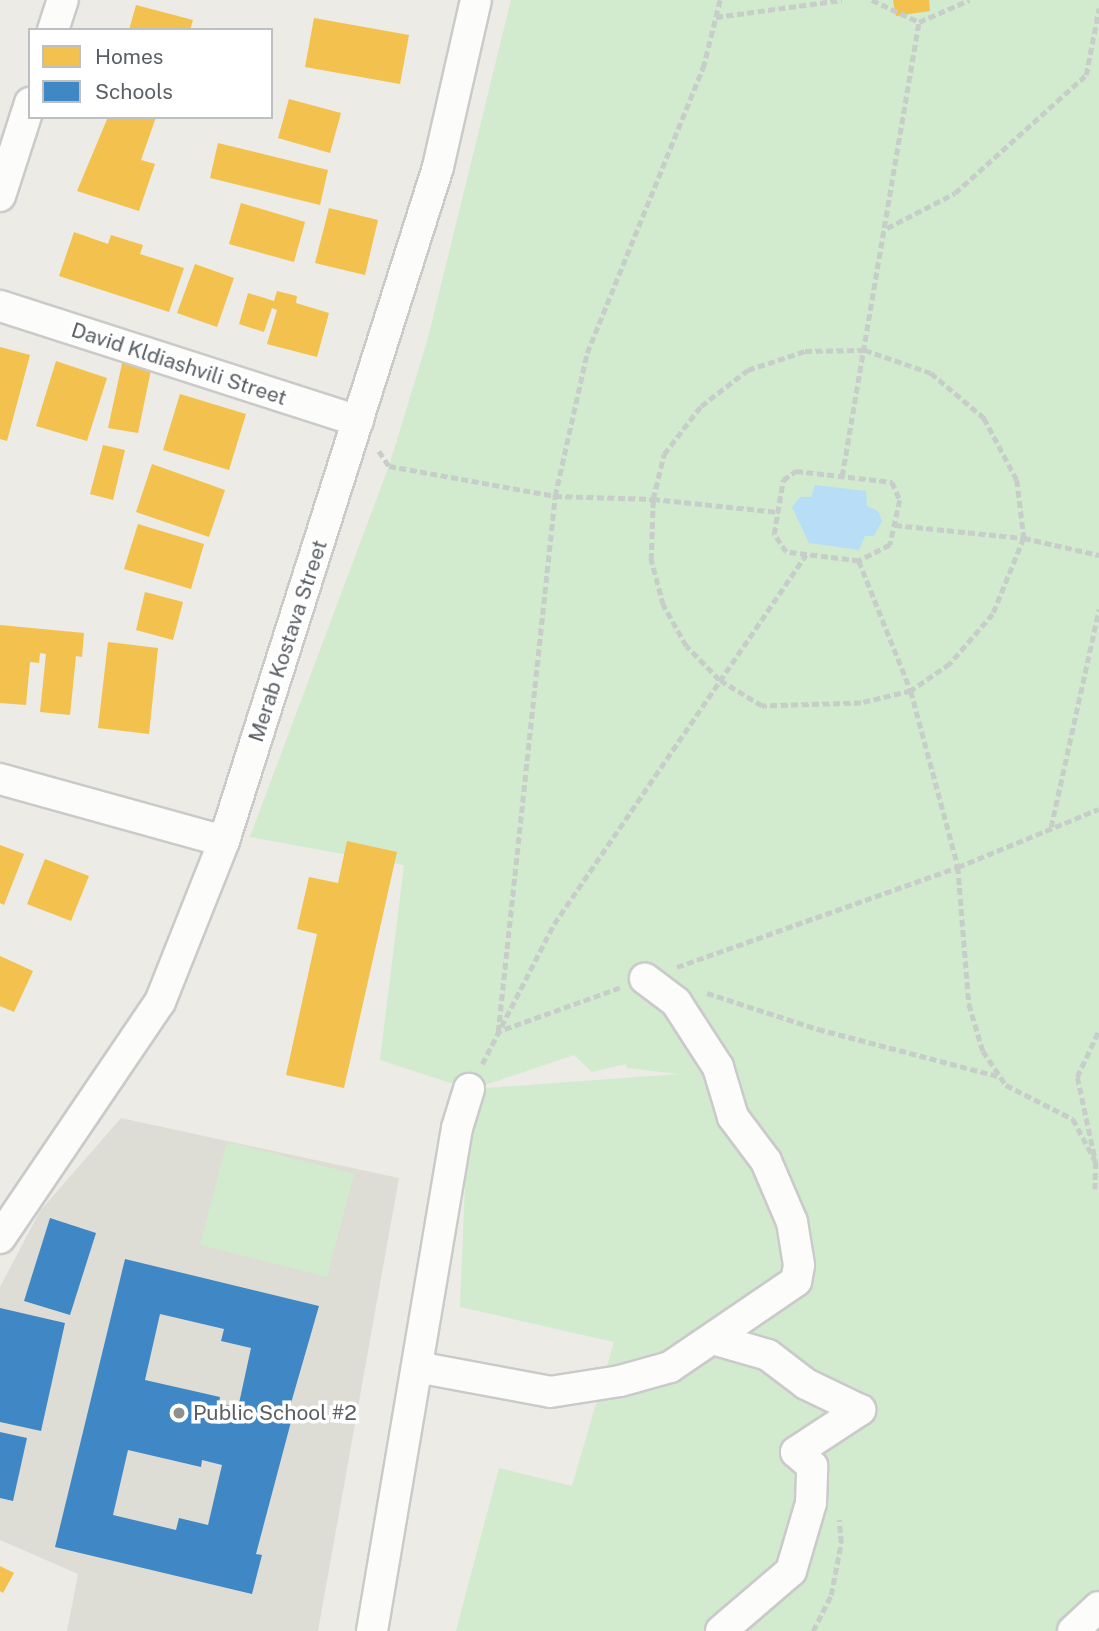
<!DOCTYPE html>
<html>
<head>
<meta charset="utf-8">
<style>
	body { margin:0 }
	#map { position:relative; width:1099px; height:1631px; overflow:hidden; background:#ecebe5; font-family:"Public Sans",sans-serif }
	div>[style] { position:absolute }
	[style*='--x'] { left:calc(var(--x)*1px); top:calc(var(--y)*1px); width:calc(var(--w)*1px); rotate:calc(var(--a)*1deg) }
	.education>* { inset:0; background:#deddd5 }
	.green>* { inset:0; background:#d2eace }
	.water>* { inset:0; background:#b8def7 }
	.homes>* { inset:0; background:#f2c14e }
	.schools>* { inset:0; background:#3f88c5 }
	.path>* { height:4.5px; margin-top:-2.25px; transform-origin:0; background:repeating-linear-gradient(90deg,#c7cdc9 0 7px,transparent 0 10.5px) }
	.roads { filter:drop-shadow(2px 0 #c9cac9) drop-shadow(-2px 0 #c9cac9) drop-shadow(0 2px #c9cac9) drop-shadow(0 -2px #c9cac9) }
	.minor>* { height:30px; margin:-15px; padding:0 15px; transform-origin:15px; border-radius:15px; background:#fcfcfb }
	.dots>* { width:19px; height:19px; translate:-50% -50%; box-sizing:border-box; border:4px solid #fff; border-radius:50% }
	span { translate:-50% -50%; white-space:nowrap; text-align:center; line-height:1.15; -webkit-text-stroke:7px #fff; paint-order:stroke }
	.street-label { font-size:21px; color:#5a5f64 }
	.poi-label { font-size:21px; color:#5a5f64 }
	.left { translate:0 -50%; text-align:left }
	.legend { position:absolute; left:28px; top:28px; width:245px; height:91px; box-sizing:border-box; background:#fff; border:2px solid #bdbfc1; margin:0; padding:9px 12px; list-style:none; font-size:21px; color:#5a5f64 }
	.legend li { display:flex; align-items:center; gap:14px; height:35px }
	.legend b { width:35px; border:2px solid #bdbfc1 }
</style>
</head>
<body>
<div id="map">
	<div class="education">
		<i style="clip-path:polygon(121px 1118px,399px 1178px,318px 1631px,67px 1631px,78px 1574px,0 1540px,0 1287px,40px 1211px)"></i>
	</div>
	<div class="green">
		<i style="clip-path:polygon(evenodd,511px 0,1099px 0,1099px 1631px,456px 1631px,499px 1468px,572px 1486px,614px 1342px,460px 1307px,469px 1089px,380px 1060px,404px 865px,250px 837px,389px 466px,428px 338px,511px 0,574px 1055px,592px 1072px,626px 1064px,627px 1068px,679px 1074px,473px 1089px,574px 1055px)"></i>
		<i style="clip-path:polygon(227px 1142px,354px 1174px,327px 1277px,200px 1245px)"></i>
	</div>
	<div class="water">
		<i style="clip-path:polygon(815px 485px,866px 491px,867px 506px,878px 511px,882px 521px,874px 536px,865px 536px,859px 550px,809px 543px,792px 507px,800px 497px,811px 497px)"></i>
	</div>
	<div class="homes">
		<i style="clip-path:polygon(893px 0,929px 0,930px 11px,896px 16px)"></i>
		<i style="clip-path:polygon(136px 5px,193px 20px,190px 30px,129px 30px)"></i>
		<i style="clip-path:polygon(314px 18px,409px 35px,400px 84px,305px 67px)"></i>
		<i style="clip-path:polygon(289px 99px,341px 113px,330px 153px,278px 138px)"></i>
		<i style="clip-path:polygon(108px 117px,156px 117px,141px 160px,155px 164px,139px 211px,77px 191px)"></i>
		<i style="clip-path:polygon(218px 143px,328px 170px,320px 205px,210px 178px)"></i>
		<i style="clip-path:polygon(241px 203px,305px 222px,294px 262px,229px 244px)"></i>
		<i style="clip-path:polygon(329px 208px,378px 220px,365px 275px,315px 263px)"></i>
		<i style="clip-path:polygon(74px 232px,108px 244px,111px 235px,143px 245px,140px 254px,184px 268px,169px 312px,59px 276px)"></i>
		<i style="clip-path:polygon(195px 264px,234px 278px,217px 327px,177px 313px)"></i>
		<i style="clip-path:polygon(277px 291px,297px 296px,296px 303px,329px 313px,317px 357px,267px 344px,277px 310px,272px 308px,264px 332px,239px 324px,248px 293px,274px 301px)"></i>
		<i style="clip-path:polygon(0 347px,30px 355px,7px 441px,0 439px)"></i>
		<i style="clip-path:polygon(123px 359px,152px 365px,138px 433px,108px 428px)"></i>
		<i style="clip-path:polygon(56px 361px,107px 378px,87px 441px,36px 426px)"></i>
		<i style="clip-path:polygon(180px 394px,246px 414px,229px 470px,163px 450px)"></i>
		<i style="clip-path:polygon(103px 445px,125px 450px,113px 500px,90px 494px)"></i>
		<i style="clip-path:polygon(152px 464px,225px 490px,209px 537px,136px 512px)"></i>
		<i style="clip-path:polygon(138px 524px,204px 544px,191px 589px,124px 569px)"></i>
		<i style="clip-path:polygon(145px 592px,183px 602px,173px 640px,136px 630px)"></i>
		<i style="clip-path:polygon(0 625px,84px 633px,82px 657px,76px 656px,70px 715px,40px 712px,46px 654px,40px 653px,39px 663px,30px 662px,26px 705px,0 703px)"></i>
		<i style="clip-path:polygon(108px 642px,158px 648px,149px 734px,98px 728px)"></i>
		<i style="clip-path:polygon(347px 841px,397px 852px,344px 1088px,286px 1075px,317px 934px,297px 929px,309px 877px,338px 883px)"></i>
		<i style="clip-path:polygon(0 845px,24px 854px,4px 905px,0 903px)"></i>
		<i style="clip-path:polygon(45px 859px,89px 876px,71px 921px,27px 904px)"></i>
		<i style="clip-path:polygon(0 956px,33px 971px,14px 1012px,0 1006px)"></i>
		<i style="clip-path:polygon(0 1566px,14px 1573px,3px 1593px,0 1591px)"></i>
	</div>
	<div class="schools">
		<i style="clip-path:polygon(50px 1218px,96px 1233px,70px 1315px,24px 1301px)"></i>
		<i style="clip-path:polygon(evenodd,125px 1259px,319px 1306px,287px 1417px,292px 1418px,256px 1554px,262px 1555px,252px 1594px,55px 1547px,125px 1259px,160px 1314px,224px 1329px,221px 1341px,251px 1348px,238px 1408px,219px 1403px,220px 1397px,145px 1380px,160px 1314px,125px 1259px,128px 1450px,201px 1467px,202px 1460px,222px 1465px,208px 1525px,179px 1518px,176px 1530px,113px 1515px,128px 1450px)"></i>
		<i style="clip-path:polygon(0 1308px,65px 1323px,41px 1431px,0 1422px)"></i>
		<i style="clip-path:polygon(0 1432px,27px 1438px,13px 1501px,0 1498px)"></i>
	</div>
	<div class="path">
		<i style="--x:872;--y:0;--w:52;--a:25.1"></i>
		<i style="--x:716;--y:17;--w:127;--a:-7.7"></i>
		<i style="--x:887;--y:228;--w:76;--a:-27.2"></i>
		<i style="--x:955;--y:193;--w:176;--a:-42"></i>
		<i style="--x:1086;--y:75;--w:68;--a:-79"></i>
		<i style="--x:865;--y:350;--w:70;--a:19.2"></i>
		<i style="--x:931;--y:373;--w:70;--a:40.3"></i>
		<i style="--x:984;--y:418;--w:70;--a:62"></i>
		<i style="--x:1017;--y:480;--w:58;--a:83.1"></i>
		<i style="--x:1024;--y:538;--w:82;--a:112.2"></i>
		<i style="--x:993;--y:614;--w:66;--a:130.7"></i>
		<i style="--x:950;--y:664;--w:47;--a:145.3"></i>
		<i style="--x:911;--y:691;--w:51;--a:166.5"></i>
		<i style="--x:861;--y:703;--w:99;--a:178.3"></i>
		<i style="--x:762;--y:706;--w:50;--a:-148.8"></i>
		<i style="--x:719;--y:680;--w:47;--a:-134.1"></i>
		<i style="--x:686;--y:646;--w:47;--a:-119.3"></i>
		<i style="--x:663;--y:605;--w:47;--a:-104.9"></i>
		<i style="--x:651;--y:560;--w:61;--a:-88.1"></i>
		<i style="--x:653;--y:499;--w:46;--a:-76.3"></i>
		<i style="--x:664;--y:454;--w:61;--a:-52.4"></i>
		<i style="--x:701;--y:406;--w:59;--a:-37.5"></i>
		<i style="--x:748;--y:370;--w:60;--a:-18.4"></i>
		<i style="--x:805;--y:351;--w:60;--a:-1"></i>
		<i style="--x:379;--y:451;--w:18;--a:56"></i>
		<i style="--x:389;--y:466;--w:169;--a:10.2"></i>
		<i style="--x:555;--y:496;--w:98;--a:1.8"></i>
		<i style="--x:653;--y:499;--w:126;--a:5.9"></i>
		<i style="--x:796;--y:471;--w:97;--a:6.5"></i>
		<i style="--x:892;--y:482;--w:20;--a:66"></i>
		<i style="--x:900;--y:500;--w:46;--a:102.5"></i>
		<i style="--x:890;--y:545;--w:35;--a:153"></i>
		<i style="--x:859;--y:561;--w:74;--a:-173"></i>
		<i style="--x:786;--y:552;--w:22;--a:-124"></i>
		<i style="--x:774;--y:534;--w:55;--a:-80.5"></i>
		<i style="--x:783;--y:480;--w:16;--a:-35"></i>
		<i style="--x:842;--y:476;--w:460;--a:-80.4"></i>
		<i style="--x:919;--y:22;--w:55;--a:-23.7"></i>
		<i style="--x:895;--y:525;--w:130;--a:5.8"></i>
		<i style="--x:1024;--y:538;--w:77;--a:12.8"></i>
		<i style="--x:859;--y:561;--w:140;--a:68.2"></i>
		<i style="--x:911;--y:691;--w:182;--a:75"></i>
		<i style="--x:958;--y:867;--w:137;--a:85.4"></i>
		<i style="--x:969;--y:1004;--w:49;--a:73.4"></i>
		<i style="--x:983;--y:1051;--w:41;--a:55.9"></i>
		<i style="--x:1006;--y:1085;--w:75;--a:26.9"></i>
		<i style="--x:1073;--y:1119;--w:49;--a:61.9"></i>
		<i style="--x:1096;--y:1162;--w:27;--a:92"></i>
		<i style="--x:1051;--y:827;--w:223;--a:-77.6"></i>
		<i style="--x:677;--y:967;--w:298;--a:-19.6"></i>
		<i style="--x:958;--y:867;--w:152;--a:-22.4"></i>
		<i style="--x:620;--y:988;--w:130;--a:160.2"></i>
		<i style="--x:498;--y:1032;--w:539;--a:-83.93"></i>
		<i style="--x:555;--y:496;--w:147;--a:-77.4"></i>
		<i style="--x:587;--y:353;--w:308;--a:-67.9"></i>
		<i style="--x:703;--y:68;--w:70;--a:-76"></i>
		<i style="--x:707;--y:993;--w:117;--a:18"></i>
		<i style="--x:818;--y:1029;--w:189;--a:14.7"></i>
		<i style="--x:482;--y:1064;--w:157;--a:-62.8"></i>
		<i style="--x:554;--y:924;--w:447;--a:-55.7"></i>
		<i style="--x:1094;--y:1156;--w:81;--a:-102.1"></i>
		<i style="--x:1077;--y:1077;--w:52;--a:-64.9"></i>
		<i style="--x:813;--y:1631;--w:40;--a:-63.4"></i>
		<i style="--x:831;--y:1595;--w:53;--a:-79.1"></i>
		<i style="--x:841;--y:1543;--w:23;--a:-95"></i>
	</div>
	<div class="roads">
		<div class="minor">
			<i style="--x:53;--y:30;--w:32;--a:-72"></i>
			<i style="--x:0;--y:196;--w:98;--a:-72.1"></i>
			<i style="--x:0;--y:306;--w:376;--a:17.8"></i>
			<i style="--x:0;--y:779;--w:232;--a:15.5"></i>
			<i style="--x:0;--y:1238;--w:285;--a:-55.9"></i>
			<i style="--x:160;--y:1002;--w:173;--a:-68.3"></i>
			<i style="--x:224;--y:841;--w:707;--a:-72.38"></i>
			<i style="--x:438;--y:167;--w:171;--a:-77.2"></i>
			<i style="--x:713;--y:1339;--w:57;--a:16.2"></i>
			<i style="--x:768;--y:1355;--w:48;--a:37.3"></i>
			<i style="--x:806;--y:1384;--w:60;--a:25.7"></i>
			<i style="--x:417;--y:1367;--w:135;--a:10.6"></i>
			<i style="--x:550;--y:1392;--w:71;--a:-8.9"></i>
			<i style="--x:620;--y:1381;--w:52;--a:-15.6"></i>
			<i style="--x:670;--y:1367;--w:153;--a:-34.3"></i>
			<i style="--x:796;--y:1281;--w:16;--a:-79"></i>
			<i style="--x:799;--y:1265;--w:44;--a:-99.2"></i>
			<i style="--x:792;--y:1222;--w:66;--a:-113.1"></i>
			<i style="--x:766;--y:1161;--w:55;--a:-126.9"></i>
			<i style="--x:733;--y:1117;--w:52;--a:-106.7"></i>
			<i style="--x:718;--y:1067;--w:77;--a:-122.9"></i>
			<i style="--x:676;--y:1002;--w:39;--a:-143"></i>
			<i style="--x:372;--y:1631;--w:510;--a:-80.41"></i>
			<i style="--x:457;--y:1128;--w:41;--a:-72.9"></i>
			<i style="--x:721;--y:1631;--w:92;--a:-40.6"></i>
			<i style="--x:791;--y:1571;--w:71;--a:-73.6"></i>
			<i style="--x:811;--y:1503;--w:37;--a:-88"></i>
			<i style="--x:812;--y:1466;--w:21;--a:-139"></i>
			<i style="--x:796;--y:1452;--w:77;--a:-33.3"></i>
			<i style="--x:1073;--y:1631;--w:35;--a:-43"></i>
		</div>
	</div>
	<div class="dots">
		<i style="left:179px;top:1413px;background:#8d9091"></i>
	</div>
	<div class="street-label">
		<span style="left:179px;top:364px;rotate:18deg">David Kldiashvili Street</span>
		<span style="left:288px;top:641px;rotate:-72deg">Merab Kostava Street</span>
	</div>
	<div class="poi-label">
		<span class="left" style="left:193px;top:1413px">Public School #2</span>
	</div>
	<ul class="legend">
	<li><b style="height:19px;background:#f2c14e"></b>Homes</li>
	<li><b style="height:19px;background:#3f88c5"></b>Schools</li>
	</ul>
</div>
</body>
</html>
